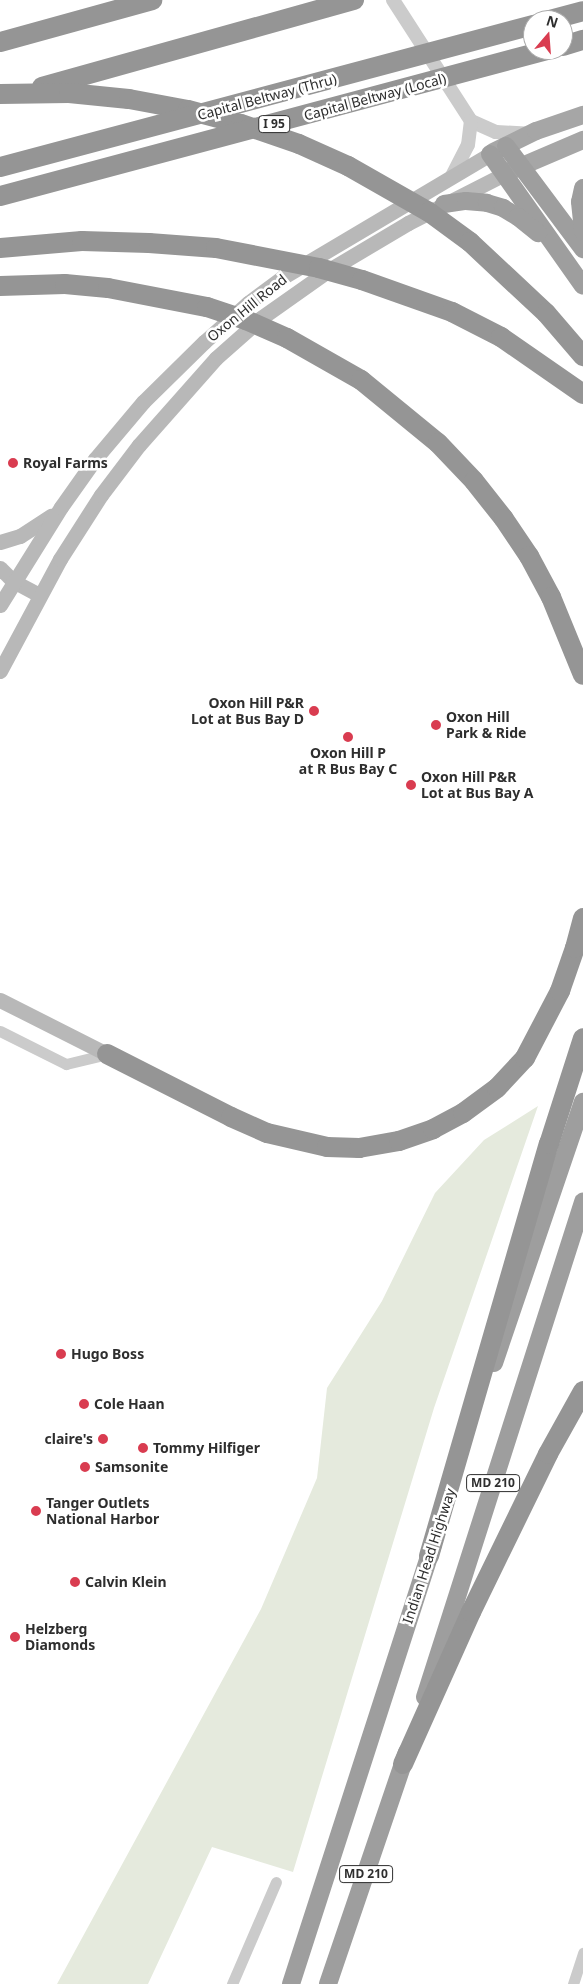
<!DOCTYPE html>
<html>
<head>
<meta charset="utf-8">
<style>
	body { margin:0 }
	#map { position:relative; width:583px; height:1984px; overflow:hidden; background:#fff; font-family:"Noto Sans",sans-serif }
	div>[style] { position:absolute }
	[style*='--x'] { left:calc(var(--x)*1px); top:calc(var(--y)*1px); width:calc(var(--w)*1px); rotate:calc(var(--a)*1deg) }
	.green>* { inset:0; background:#e5eadd }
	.minor>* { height:11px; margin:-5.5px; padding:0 5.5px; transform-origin:5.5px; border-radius:5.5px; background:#cbcbcb }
	.tertiary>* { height:14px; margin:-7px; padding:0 7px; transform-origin:7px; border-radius:7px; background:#cbcbcb }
	.secondary>* { height:15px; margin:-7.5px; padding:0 7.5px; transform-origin:7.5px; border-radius:7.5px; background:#b8b8b8 }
	.primary>* { height:18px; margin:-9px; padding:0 9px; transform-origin:9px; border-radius:9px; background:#a6a6a6 }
	.trunk>* { height:18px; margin:-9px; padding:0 9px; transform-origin:9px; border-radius:9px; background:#9e9e9e }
	.motorway>* { height:20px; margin:-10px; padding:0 10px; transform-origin:10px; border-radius:10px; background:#959595 }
	.dots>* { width:14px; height:14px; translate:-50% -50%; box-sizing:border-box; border:2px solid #fff; border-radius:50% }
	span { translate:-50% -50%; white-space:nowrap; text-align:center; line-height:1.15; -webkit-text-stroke:5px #fff; paint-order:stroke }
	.shield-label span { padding:1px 4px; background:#fff; border:1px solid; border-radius:4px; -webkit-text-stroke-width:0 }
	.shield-label { font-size:12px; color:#2e2e2e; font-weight:700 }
	.street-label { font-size:14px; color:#2e2e2e }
	.poi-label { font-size:14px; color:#2e2e2e; font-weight:700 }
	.left { translate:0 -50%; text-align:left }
	.right { translate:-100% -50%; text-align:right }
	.north { position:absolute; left:523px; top:10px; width:50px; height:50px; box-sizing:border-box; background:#fff; border:1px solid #ababab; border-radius:50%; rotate:18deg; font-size:14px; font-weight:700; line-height:20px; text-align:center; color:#2e2e2e }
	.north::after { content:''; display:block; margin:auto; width:18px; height:22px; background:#d93c50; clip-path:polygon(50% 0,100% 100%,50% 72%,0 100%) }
</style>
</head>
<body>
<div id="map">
	<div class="green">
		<i style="clip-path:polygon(538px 1106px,434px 1408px,293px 1872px,212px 1847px,148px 1984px,57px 1984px,261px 1609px,317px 1478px,327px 1388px,382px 1301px,435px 1193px,484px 1140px)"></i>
	</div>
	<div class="minor">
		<i style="--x:0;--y:1031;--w:74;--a:26.6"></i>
		<i style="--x:66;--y:1064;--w:42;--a:-13.7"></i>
		<i style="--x:232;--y:1984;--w:111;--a:-66.7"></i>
		<i style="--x:573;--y:1984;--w:33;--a:-72"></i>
	</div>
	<div class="tertiary">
		<i style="--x:393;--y:0;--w:144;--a:57.2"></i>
		<i style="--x:471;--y:121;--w:27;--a:24"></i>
		<i style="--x:496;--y:132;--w:33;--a:3"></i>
		<i style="--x:452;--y:176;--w:35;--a:-63"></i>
		<i style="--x:468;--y:145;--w:24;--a:-83"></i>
	</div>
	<div class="secondary">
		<i style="--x:0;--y:542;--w:21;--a:-17"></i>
		<i style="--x:20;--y:536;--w:37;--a:-33"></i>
		<i style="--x:0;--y:568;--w:18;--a:45"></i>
		<i style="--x:13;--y:581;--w:30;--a:28"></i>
		<i style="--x:0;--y:605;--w:115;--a:-58.1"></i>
		<i style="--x:61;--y:507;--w:59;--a:-54.7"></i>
		<i style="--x:95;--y:459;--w:75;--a:-49.9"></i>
		<i style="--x:143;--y:402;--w:86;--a:-44.5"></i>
		<i style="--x:204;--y:342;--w:59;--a:-41.6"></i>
		<i style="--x:248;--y:303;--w:44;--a:-36.6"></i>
		<i style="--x:283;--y:277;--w:241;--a:-30.7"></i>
		<i style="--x:0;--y:671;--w:127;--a:-61.8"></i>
		<i style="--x:60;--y:559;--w:76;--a:-57.4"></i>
		<i style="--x:101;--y:495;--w:63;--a:-52.8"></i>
		<i style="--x:139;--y:445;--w:116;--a:-48.5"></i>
		<i style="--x:216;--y:358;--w:60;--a:-41.6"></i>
		<i style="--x:261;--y:318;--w:83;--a:-35.2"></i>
		<i style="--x:329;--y:270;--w:92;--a:-30.7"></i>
		<i style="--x:408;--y:223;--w:108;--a:-27"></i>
		<i style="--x:0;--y:1000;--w:120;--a:26.8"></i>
	</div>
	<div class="primary">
		<i style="--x:493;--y:152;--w:48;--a:-26"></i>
		<i style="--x:536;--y:131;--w:50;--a:-18.8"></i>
		<i style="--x:508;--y:172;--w:82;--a:-23.1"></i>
	</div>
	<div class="trunk">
		<i style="--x:506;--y:146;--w:129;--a:53.2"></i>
		<i style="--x:490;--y:154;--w:161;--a:54.8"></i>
		<i style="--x:583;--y:188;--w:14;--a:102"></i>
		<i style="--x:580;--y:202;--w:30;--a:84"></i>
		<i style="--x:444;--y:204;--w:22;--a:-8"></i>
		<i style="--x:466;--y:201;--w:21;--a:5"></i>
		<i style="--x:487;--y:203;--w:17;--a:17"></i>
		<i style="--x:503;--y:208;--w:17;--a:31"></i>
		<i style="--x:518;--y:217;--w:26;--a:39"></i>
		<i style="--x:494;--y:1363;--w:276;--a:-71.2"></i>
		<i style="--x:425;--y:1697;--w:520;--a:-72.3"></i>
		<i style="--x:291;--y:1984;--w:462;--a:-72.1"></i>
		<i style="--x:328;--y:1984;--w:245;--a:-71.2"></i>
	</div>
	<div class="motorway">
		<i style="--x:550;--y:20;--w:34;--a:-15"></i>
		<i style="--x:0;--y:42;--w:158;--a:-15.4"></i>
		<i style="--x:563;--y:46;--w:21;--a:-17"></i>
		<i style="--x:42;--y:87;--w:324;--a:-15.6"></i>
		<i style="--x:0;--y:94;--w:69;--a:-0.8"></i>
		<i style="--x:69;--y:93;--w:60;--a:5.7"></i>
		<i style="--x:129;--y:99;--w:60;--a:10.6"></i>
		<i style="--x:188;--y:110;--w:55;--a:14.8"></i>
		<i style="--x:241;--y:124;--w:61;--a:19"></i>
		<i style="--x:299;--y:144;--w:54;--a:24.2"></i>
		<i style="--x:348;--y:166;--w:93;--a:29.6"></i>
		<i style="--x:429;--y:212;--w:51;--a:36.2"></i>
		<i style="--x:470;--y:242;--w:104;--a:43.1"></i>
		<i style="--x:546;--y:313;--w:57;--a:49.3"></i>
		<i style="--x:0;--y:167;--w:552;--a:-14.92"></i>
		<i style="--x:0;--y:196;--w:566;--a:-14.94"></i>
		<i style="--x:0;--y:248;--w:82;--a:-4.9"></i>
		<i style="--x:82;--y:241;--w:67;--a:1.7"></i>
		<i style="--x:149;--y:243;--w:67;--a:4.3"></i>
		<i style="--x:216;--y:248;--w:105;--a:11"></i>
		<i style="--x:319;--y:268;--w:45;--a:15.6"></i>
		<i style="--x:362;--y:280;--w:96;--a:19.6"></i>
		<i style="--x:452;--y:312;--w:55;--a:27"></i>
		<i style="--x:501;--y:337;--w:100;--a:34.8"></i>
		<i style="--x:0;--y:286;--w:65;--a:-1.8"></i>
		<i style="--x:65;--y:284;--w:43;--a:5.3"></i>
		<i style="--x:108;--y:288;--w:101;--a:10.9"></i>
		<i style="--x:207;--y:307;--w:41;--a:18.4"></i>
		<i style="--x:246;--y:320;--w:45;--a:23.7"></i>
		<i style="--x:287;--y:338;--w:85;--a:29.6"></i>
		<i style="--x:361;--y:380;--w:99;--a:39.3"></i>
		<i style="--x:438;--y:443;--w:52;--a:46.5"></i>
		<i style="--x:474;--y:481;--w:48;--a:51.7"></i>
		<i style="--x:504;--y:519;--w:45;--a:56"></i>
		<i style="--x:529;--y:556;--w:47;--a:61.8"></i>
		<i style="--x:551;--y:597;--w:84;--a:67.7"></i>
		<i style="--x:107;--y:1054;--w:139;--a:26.9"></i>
		<i style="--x:231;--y:1117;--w:39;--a:24"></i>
		<i style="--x:267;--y:1133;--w:62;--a:13.1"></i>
		<i style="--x:327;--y:1147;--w:32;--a:2"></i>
		<i style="--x:359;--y:1148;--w:41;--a:-9.9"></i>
		<i style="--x:399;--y:1141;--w:36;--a:-19"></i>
		<i style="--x:433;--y:1129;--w:34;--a:-28"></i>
		<i style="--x:463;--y:1113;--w:42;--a:-36.3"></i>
		<i style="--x:497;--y:1088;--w:41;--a:-47"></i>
		<i style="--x:525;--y:1058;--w:76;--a:-62.4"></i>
		<i style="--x:560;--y:991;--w:46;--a:-70.8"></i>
		<i style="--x:575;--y:948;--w:31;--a:-75"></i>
		<i style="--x:429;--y:1556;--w:429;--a:-73.8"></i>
		<i style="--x:549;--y:1144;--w:111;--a:-72.2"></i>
		<i style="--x:403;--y:1764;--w:167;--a:-65.9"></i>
		<i style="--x:471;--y:1612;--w:176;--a:-64"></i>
		<i style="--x:548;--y:1454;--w:72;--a:-60.9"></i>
	</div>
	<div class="dots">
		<i style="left:13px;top:463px;background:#d93c50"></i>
		<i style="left:314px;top:711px;background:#d93c50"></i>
		<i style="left:436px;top:725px;background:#d93c50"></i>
		<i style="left:348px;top:737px;background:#d93c50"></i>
		<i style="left:411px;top:785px;background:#d93c50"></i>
		<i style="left:61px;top:1354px;background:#d93c50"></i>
		<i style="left:84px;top:1404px;background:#d93c50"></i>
		<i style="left:103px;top:1439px;background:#d93c50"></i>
		<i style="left:143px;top:1448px;background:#d93c50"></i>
		<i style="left:85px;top:1467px;background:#d93c50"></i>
		<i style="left:36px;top:1511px;background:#d93c50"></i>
		<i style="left:75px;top:1582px;background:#d93c50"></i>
		<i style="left:15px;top:1637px;background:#d93c50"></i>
	</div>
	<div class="shield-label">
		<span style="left:274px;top:124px">I 95</span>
		<span style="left:493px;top:1483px">MD 210</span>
		<span style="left:366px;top:1874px">MD 210</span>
	</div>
	<div class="street-label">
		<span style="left:267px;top:97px;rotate:-15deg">Capital Beltway (Thru)</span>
		<span style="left:375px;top:97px;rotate:-15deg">Capital Beltway (Local)</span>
		<span style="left:247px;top:308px;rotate:-39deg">Oxon Hill Road</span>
		<span style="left:429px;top:1556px;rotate:-72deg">Indian Head Highway</span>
	</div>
	<div class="poi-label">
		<span class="left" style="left:23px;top:463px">Royal Farms</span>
		<span class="right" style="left:304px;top:711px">Oxon Hill P&amp;R<br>Lot at Bus Bay D</span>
		<span class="left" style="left:446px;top:725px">Oxon Hill<br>Park &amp; Ride</span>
		<span style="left:348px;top:761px">Oxon Hill P<br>at R Bus Bay C</span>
		<span class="left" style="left:421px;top:785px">Oxon Hill P&amp;R<br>Lot at Bus Bay A</span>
		<span class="left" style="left:71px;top:1354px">Hugo Boss</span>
		<span class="left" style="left:94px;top:1404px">Cole Haan</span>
		<span class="right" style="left:93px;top:1439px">claire's</span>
		<span class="left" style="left:153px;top:1448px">Tommy Hilfiger</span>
		<span class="left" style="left:95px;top:1467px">Samsonite</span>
		<span class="left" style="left:46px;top:1511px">Tanger Outlets<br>National Harbor</span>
		<span class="left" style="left:85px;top:1582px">Calvin Klein</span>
		<span class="left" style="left:25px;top:1637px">Helzberg<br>Diamonds</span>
	</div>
	<div class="north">N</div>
</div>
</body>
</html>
